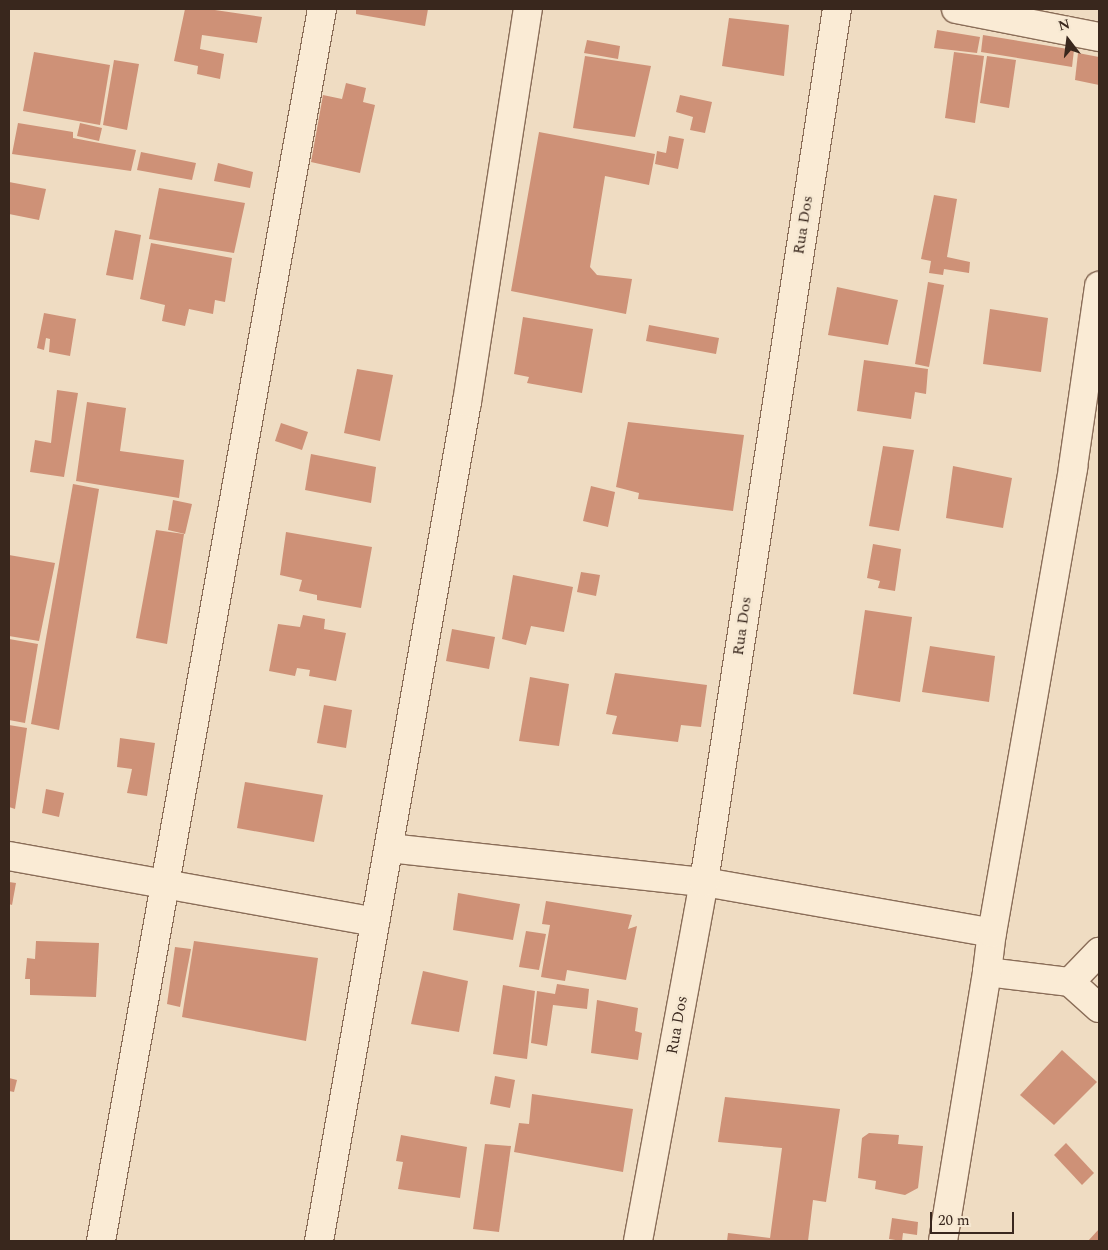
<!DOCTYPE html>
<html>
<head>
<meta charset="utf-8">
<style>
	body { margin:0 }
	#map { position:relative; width:1108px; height:1250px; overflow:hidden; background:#efdcc2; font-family:Spectral,serif }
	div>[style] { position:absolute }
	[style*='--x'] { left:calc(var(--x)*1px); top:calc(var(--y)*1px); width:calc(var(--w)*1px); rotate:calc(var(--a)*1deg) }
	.building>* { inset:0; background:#ce9177 }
	.roads { filter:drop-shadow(1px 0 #8a6d58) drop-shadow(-1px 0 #8a6d58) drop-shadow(0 1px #8a6d58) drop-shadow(0 -1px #8a6d58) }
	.minor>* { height:28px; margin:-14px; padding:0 14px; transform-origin:14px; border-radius:14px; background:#faebd5 }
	span { translate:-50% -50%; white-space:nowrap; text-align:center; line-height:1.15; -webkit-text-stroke:5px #f6e8d2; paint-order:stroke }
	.street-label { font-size:16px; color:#39271d }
	.frame { position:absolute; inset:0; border:10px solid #39271d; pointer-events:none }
	.north { position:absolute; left:1043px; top:15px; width:50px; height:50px; -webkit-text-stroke:4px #f6e8d2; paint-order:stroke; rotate:345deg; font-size:14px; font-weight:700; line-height:20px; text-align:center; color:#39271d }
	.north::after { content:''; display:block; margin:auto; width:18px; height:22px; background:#39271d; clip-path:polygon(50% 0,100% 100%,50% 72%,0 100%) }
	.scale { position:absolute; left:930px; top:1212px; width:84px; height:22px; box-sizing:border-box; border:2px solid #39271d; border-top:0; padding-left:6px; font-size:15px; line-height:18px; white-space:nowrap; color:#39271d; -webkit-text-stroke:4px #f6e8d2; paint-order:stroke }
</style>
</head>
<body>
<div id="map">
	<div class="building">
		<i style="clip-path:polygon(185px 9px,208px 9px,262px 17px,257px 43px,202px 35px,200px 49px,224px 54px,220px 79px,197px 74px,198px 66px,174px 61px)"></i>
		<i style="clip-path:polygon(356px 9px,428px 9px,425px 26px,356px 14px)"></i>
		<i style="clip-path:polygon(729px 18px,789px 25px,784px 76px,722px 66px)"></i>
		<i style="clip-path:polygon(937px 30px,980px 37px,977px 53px,934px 48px)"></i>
		<i style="clip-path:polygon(983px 35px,1074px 50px,1072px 67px,981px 52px)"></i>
		<i style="clip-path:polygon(587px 40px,620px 46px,618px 59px,584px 53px)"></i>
		<i style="clip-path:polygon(34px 52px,110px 65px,100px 125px,23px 111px)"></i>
		<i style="clip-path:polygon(954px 52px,984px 56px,975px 123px,945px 118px)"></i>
		<i style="clip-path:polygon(1078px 53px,1099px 57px,1099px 85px,1075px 80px)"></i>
		<i style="clip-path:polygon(585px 56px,651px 66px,635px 137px,573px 128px)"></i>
		<i style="clip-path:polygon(987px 56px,1016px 60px,1009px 108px,980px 103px)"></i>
		<i style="clip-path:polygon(114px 60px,139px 64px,127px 130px,103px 125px)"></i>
		<i style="clip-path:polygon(346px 83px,366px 88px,363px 102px,375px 105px,360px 173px,311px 162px,323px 95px,342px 99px)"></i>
		<i style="clip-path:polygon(680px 95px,712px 102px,705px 133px,690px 130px,693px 117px,676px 112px)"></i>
		<i style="clip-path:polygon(18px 123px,73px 132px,73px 138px,136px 150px,131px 171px,12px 154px)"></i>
		<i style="clip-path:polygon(80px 123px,102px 128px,99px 141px,77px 136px)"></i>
		<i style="clip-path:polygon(539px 132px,655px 154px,649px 185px,605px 176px,590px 267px,597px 275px,632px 279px,626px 314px,511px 291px)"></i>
		<i style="clip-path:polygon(669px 136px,684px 139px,678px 169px,655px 164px,657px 151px,666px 153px)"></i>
		<i style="clip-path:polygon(141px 152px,196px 163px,192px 180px,137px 170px)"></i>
		<i style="clip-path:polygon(218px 163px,253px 172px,250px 188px,214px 181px)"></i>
		<i style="clip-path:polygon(9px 182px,46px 189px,39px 220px,9px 214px)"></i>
		<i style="clip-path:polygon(159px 188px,245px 203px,234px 253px,149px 239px)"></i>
		<i style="clip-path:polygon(934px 195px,957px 199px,947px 257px,970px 262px,969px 273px,944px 269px,943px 275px,929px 273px,931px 261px,921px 259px)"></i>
		<i style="clip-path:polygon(115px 230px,141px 235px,133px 280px,106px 275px)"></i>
		<i style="clip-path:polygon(151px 243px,232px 258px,225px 302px,215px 300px,213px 314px,189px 309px,185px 326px,162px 321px,165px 305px,140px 299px)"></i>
		<i style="clip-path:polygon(928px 282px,944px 285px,929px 367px,915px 364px)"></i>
		<i style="clip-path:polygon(837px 287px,898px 300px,888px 345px,828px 335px)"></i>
		<i style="clip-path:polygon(990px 309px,1048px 318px,1041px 372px,983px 364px)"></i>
		<i style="clip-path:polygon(44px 313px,76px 319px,70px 356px,49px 352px,50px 339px,46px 338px,44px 350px,37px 348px)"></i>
		<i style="clip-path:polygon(523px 317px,593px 329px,582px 393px,527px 383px,529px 377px,514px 374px)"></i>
		<i style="clip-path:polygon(649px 325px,719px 338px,716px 354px,646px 341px)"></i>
		<i style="clip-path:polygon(864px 360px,928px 369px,926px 394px,915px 392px,911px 419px,857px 411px)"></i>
		<i style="clip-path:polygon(357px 369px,393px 375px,380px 441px,344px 433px)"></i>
		<i style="clip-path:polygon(57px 390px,78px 393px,64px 477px,30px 472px,35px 440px,51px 443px)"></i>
		<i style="clip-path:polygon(87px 402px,126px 408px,120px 451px,184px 460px,179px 498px,76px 481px)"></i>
		<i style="clip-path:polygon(628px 422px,744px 435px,733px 511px,638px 499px,639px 493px,616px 487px)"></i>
		<i style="clip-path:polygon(281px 423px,308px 432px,302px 450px,275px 441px)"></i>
		<i style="clip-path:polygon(883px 446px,914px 450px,899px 531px,869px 526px)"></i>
		<i style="clip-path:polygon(311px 454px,376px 467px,371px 503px,305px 490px)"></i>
		<i style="clip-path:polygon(953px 466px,1012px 478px,1003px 528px,946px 518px)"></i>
		<i style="clip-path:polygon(73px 484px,99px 489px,59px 730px,31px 724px)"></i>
		<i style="clip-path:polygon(591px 486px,615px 492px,608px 527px,583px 521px)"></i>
		<i style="clip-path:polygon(173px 500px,192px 504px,185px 534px,168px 530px)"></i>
		<i style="clip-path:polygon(156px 530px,184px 534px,167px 644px,136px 638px)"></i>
		<i style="clip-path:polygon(286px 532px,372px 547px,361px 608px,317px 600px,317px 595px,299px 591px,302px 580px,280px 575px)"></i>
		<i style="clip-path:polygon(873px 544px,901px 549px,895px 591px,878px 588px,880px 581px,867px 578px)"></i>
		<i style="clip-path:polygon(9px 555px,55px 563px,39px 641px,9px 636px)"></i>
		<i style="clip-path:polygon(581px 572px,600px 575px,596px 596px,577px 592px)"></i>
		<i style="clip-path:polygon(513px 575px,573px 587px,564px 632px,531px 626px,526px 645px,502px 639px)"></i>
		<i style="clip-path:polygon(865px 610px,912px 617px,900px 702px,853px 694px)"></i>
		<i style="clip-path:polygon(303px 615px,325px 619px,324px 629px,346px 633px,336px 681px,309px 676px,310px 670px,297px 668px,295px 676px,269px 671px,278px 624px,300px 627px)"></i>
		<i style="clip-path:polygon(452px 629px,495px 637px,489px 669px,446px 661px)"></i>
		<i style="clip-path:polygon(9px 639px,38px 644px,25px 723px,9px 720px)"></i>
		<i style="clip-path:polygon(930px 646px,995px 656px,989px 702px,922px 692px)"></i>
		<i style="clip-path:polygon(615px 673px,707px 685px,701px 727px,681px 725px,678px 742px,612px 734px,617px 716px,606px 714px)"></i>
		<i style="clip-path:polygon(530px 677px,569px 684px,559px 746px,519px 741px)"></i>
		<i style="clip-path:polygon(324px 705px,352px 710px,346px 748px,317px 743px)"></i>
		<i style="clip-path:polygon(9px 725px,27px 728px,15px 809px,9px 807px)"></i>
		<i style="clip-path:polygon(120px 738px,155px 743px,147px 796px,127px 793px,132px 769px,117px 767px)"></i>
		<i style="clip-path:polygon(245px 782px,323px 795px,314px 842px,237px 828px)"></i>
		<i style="clip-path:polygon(46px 789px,64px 793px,59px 817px,42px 813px)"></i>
		<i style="clip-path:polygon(9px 882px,16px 883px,12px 905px,9px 904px)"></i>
		<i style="clip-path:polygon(458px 893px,520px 904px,513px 940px,453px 930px)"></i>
		<i style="clip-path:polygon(546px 901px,632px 915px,628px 929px,637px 926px,626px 980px,567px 970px,565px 981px,541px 977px,550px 925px,542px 924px)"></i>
		<i style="clip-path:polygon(526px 931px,546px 934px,539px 970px,519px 967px)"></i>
		<i style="clip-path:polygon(36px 941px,99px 943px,96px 997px,30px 995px,30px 979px,25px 979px,27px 958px,35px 959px)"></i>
		<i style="clip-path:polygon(194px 941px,318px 958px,306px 1041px,182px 1017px)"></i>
		<i style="clip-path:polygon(175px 947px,191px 949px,180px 1007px,167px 1004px)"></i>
		<i style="clip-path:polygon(423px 971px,468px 981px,459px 1032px,411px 1024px)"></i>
		<i style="clip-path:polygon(557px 984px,589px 989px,587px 1009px,553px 1005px,547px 1046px,531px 1043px,537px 991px,555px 994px)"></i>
		<i style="clip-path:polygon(503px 985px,535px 991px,527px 1059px,493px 1054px)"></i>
		<i style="clip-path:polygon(597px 1000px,638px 1008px,635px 1031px,642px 1033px,638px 1060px,591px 1053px)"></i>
		<i style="clip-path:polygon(1062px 1050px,1097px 1082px,1054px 1125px,1020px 1095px)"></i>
		<i style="clip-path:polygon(495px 1076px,515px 1080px,510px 1108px,490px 1104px)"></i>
		<i style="clip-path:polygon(9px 1078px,17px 1080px,14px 1092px,9px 1091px)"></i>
		<i style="clip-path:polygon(532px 1094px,633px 1109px,623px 1172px,514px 1152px,519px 1123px,529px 1124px)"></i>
		<i style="clip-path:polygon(725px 1097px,840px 1109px,826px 1202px,813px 1200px,808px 1241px,727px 1241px,728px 1233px,770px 1238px,782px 1148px,718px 1142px)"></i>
		<i style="clip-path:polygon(869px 1133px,899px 1135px,898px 1144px,923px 1146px,918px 1188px,905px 1195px,875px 1189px,876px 1181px,858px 1178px,862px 1138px)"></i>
		<i style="clip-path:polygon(401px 1135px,467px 1147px,460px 1198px,398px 1189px,403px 1162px,396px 1161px)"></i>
		<i style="clip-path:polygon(1066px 1143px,1094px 1173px,1082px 1185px,1054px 1155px)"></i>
		<i style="clip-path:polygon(485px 1144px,511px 1146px,499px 1232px,473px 1229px)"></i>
		<i style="clip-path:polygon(892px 1218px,918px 1222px,917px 1235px,903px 1233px,902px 1241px,889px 1239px)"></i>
		<i style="clip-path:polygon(1099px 1229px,1099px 1241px,1088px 1241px)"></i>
	</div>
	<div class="roads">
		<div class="minor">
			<i style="--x:956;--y:9;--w:146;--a:11.1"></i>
			<i style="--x:389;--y:848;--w:317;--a:6.2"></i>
			<i style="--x:704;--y:882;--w:292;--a:10"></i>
			<i style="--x:9;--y:856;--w:372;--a:10.2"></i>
			<i style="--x:987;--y:972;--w:84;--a:6.9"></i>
			<i style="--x:1070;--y:982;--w:42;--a:-46"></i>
			<i style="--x:1070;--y:982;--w:39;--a:42"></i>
			<i style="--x:101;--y:1241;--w:1252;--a:-79.83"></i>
			<i style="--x:319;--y:1241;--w:852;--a:-80"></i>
			<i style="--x:467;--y:402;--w:398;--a:-81.2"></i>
			<i style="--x:638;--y:1241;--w:365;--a:-79.6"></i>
			<i style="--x:704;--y:882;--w:883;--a:-81.34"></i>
			<i style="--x:943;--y:1241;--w:273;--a:-80.7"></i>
			<i style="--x:987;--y:972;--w:39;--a:-83"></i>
			<i style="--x:992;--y:933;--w:473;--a:-80.1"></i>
			<i style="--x:1073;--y:467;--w:183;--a:-81.8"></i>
		</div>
	</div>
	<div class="street-label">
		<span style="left:803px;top:225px;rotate:-81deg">Rua Dos</span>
		<span style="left:742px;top:626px;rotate:-82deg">Rua Dos</span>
		<span style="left:677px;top:1025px;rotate:-80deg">Rua Dos</span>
	</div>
	<div class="frame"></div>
	<div class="north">N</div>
	<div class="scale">20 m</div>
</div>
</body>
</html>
